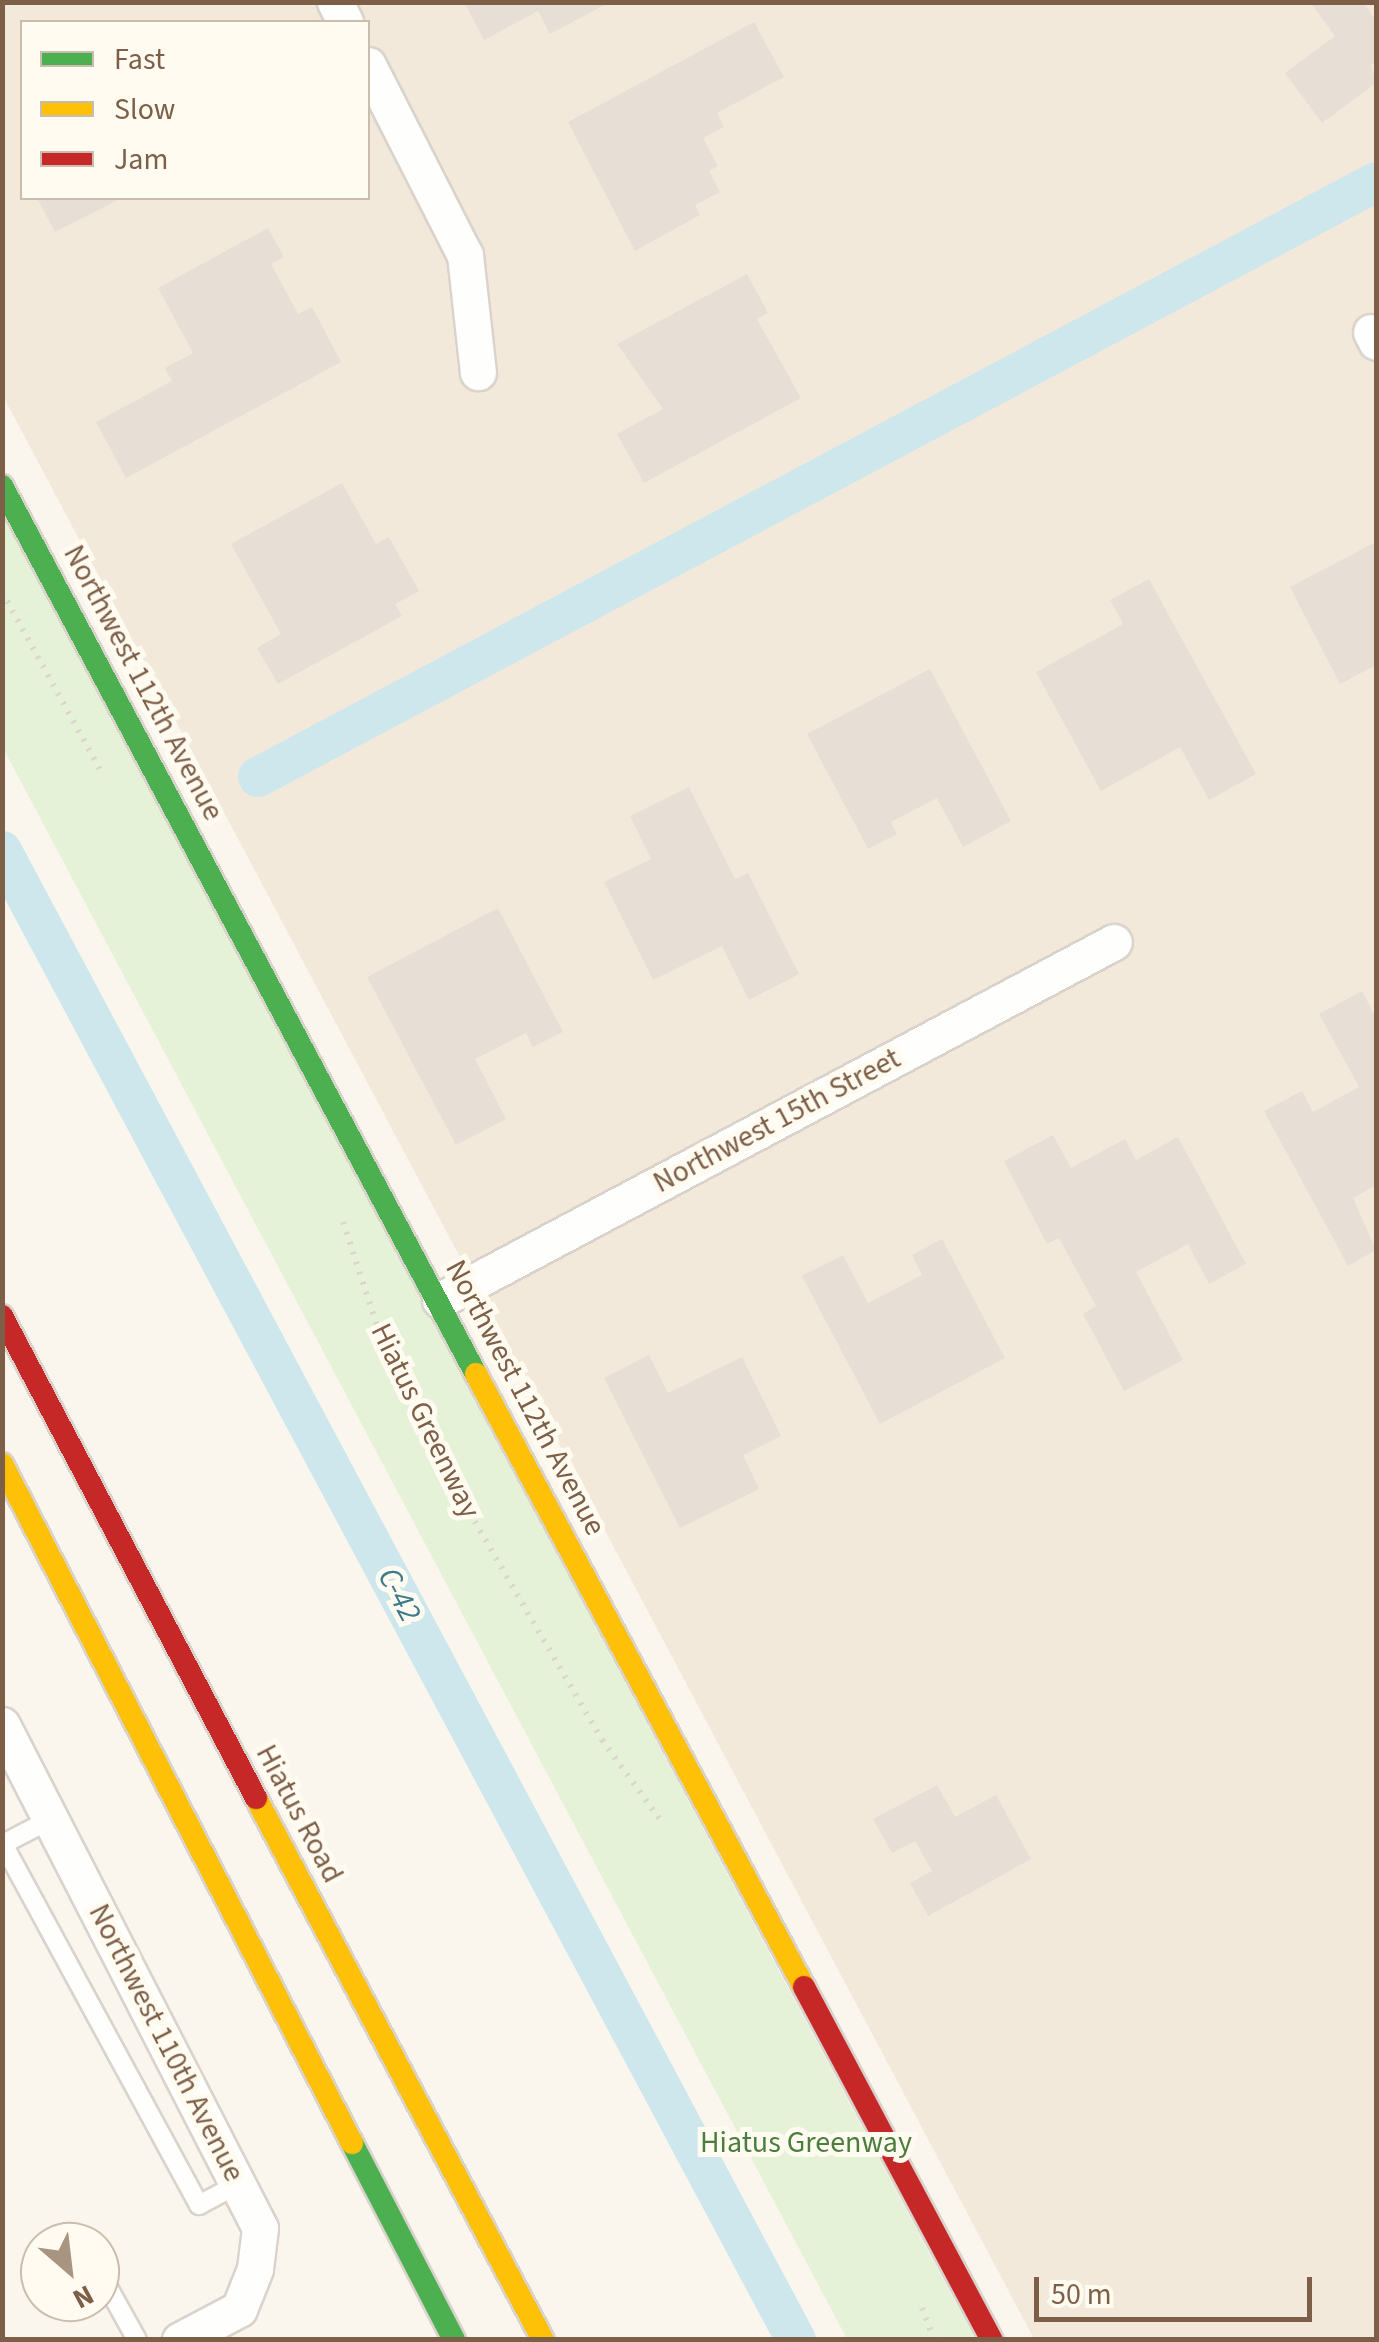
<!DOCTYPE html>
<html>
<head>
<meta charset="utf-8">
<style>
	body { margin:0 }
	#map { position:relative; width:1379px; height:2342px; overflow:hidden; background:#faf6ee; font-family:"Source Sans 3",sans-serif }
	div>[style] { position:absolute }
	[style*='--x'] { left:calc(var(--x)*1px); top:calc(var(--y)*1px); width:calc(var(--w)*1px); rotate:calc(var(--a)*1deg) }
	.residential>* { inset:0; background:#f3e9db }
	.green>* { inset:0; background:#e5f2d7 }
	.canal>* { height:40px; margin:-20px; padding:0 20px; transform-origin:20px; border-radius:20px; background:#cde7ed }
	.building>* { inset:0; background:#e7ded5 }
	.path>* { height:6px; margin-top:-3px; transform-origin:0; background:repeating-linear-gradient(90deg,#ddd6ce 0 2.5px,transparent 0 10.5px) }
	.roads { filter:drop-shadow(2px 0 #d9d3cc) drop-shadow(-2px 0 #d9d3cc) drop-shadow(0 2px #d9d3cc) drop-shadow(0 -2px #d9d3cc) }
	.lane>* { height:18px; margin:-9px; padding:0 9px; transform-origin:9px; border-radius:9px; background:#fefefc }
	.street>* { height:35px; margin:-17.5px; padding:0 17.5px; transform-origin:17.5px; border-radius:17.5px; background:#fefefc }
	.fast>* { height:22px; margin:-11px; padding:0 11px; transform-origin:11px; border-radius:11px; background:#4caf50 }
	.slow>* { height:22px; margin:-11px; padding:0 11px; transform-origin:11px; border-radius:11px; background:#ffc107 }
	.jam>* { height:22px; margin:-11px; padding:0 11px; transform-origin:11px; border-radius:11px; background:#c62828 }
	span { translate:-50% -50%; white-space:nowrap; text-align:center; line-height:1.15; -webkit-text-stroke:10px #fffbf1; paint-order:stroke }
	.street-label { font-size:30px; color:#7d5f48 }
	.park-label { font-size:30px; color:#4b7e3c }
	.water-label { font-size:32px; color:#3b798b; font-style:italic }
	.frame { position:absolute; inset:0; border:5px solid #7d5f48; pointer-events:none }
	.legend { position:absolute; left:20px; top:20px; width:350px; height:180px; box-sizing:border-box; background:#fffbf1; border:2px solid #cbbdad; margin:0; padding:12px 18px; list-style:none; font-size:30px; color:#7d5f48 }
	.legend li { display:flex; align-items:center; gap:20px; height:50px }
	.legend b { width:50px; border:2px solid #cbbdad }
	.north { position:absolute; left:20px; top:2222px; width:100px; height:100px; box-sizing:border-box; background:#fffbf1; border:2px solid #cbbdad; border-radius:50%; rotate:152deg; font-size:28px; font-weight:700; line-height:40px; text-align:center; color:#7d5f48 }
	.north::after { content:''; display:block; margin:auto; width:35px; height:45px; background:#a99482; clip-path:polygon(50% 0,100% 100%,50% 72%,0 100%) }
	.scale { position:absolute; left:1034px; top:2277px; width:278px; height:45px; box-sizing:border-box; border:5px solid #7d5f48; border-top:0; padding-left:12px; font-size:30px; line-height:35px; white-space:nowrap; color:#7d5f48; -webkit-text-stroke:8px #fffbf1; paint-order:stroke }
</style>
</head>
<body>
<div id="map">
	<div class="residential">
		<i style="clip-path:polygon(evenodd,2px 3px,1376px 3px,1376px 2339px,1034px 2339px,3px 396px,2px 3px,22px 22px,368px 22px,368px 198px,22px 198px,22px 22px)"></i>
	</div>
	<div class="green">
		<i style="clip-path:polygon(2px 512px,975px 2339px,847px 2339px,3px 748px)"></i>
	</div>
	<div class="canal">
		<i style="--x:258;--y:777;--w:1266;--a:-28.02"></i>
		<i style="--x:2;--y:851;--w:1687;--a:61.93"></i>
	</div>
	<div class="building">
		<i style="clip-path:polygon(464px 2px,610px 2px,550px 34px,538px 11px,484px 40px)"></i>
		<i style="clip-path:polygon(1310px 2px,1363px 2px,1376px 21px,1376px 61px,1371px 65px,1376px 83px,1322px 123px,1285px 73px,1335px 36px)"></i>
		<i style="clip-path:polygon(754px 22px,784px 77px,717px 113px,724px 127px,703px 138px,718px 166px,709px 171px,720px 192px,695px 205px,700px 215px,635px 251px,568px 122px)"></i>
		<i style="clip-path:polygon(37px 198px,122px 198px,55px 232px)"></i>
		<i style="clip-path:polygon(268px 228px,284px 257px,271px 264px,298px 314px,312px 307px,341px 362px,126px 478px,96px 422px,172px 381px,165px 368px,193px 353px,158px 288px)"></i>
		<i style="clip-path:polygon(747px 274px,768px 313px,757px 319px,801px 398px,644px 483px,617px 434px,663px 409px,617px 344px)"></i>
		<i style="clip-path:polygon(342px 483px,376px 544px,389px 537px,419px 591px,395px 604px,402px 616px,278px 684px,257px 648px,281px 634px,231px 544px)"></i>
		<i style="clip-path:polygon(1376px 542px,1376px 665px,1340px 684px,1290px 587px)"></i>
		<i style="clip-path:polygon(1149px 579px,1256px 774px,1209px 800px,1180px 747px,1101px 791px,1036px 672px,1123px 624px,1110px 600px)"></i>
		<i style="clip-path:polygon(930px 669px,1011px 821px,963px 847px,937px 798px,891px 822px,897px 834px,868px 849px,807px 734px)"></i>
		<i style="clip-path:polygon(689px 787px,735px 879px,748px 873px,799px 974px,749px 1000px,722px 946px,653px 980px,604px 882px,651px 859px,630px 816px)"></i>
		<i style="clip-path:polygon(498px 908px,563px 1032px,533px 1047px,526px 1033px,475px 1059px,506px 1119px,456px 1145px,367px 977px)"></i>
		<i style="clip-path:polygon(1362px 991px,1376px 1018px,1376px 1185px,1353px 1198px,1376px 1250px,1348px 1266px,1264px 1111px,1302px 1091px,1313px 1112px,1359px 1087px,1319px 1014px)"></i>
		<i style="clip-path:polygon(1053px 1135px,1071px 1168px,1125px 1139px,1136px 1160px,1178px 1137px,1246px 1264px,1209px 1284px,1188px 1244px,1136px 1272px,1183px 1360px,1124px 1391px,1083px 1314px,1096px 1306px,1059px 1238px,1047px 1244px,1004px 1161px)"></i>
		<i style="clip-path:polygon(942px 1239px,1005px 1358px,880px 1424px,802px 1276px,843px 1255px,868px 1303px,922px 1275px,912px 1255px)"></i>
		<i style="clip-path:polygon(649px 1355px,668px 1393px,742px 1357px,781px 1436px,743px 1455px,759px 1489px,680px 1528px,604px 1378px)"></i>
		<i style="clip-path:polygon(937px 1785px,955px 1817px,996px 1795px,1031px 1859px,928px 1916px,910px 1883px,932px 1871px,915px 1841px,892px 1853px,873px 1819px)"></i>
	</div>
	<div class="path">
		<i style="--x:2;--y:592;--w:205;--a:61.1"></i>
		<i style="--x:343;--y:1222;--w:135;--a:71.8"></i>
		<i style="--x:385;--y:1350;--w:131;--a:63.6"></i>
		<i style="--x:443;--y:1467;--w:316;--a:59.8"></i>
		<i style="--x:602;--y:1740;--w:105;--a:53.9"></i>
		<i style="--x:922;--y:2308;--w:34;--a:69"></i>
	</div>
	<div class="roads">
		<div class="lane">
			<i style="--x:51;--y:1819;--w:54;--a:152.5"></i>
			<i style="--x:3;--y:1844;--w:411;--a:61.5"></i>
			<i style="--x:199;--y:2205;--w:44;--a:-28.3"></i>
			<i style="--x:101;--y:2275;--w:74;--a:61"></i>
		</div>
		<div class="street">
			<i style="--x:335;--y:2;--w:22;--a:63"></i>
			<i style="--x:368;--y:65;--w:213;--a:63"></i>
			<i style="--x:465;--y:255;--w:118;--a:83.7"></i>
			<i style="--x:1371;--y:332;--w:11;--a:63"></i>
			<i style="--x:440;--y:1300;--w:763;--a:-27.98"></i>
			<i style="--x:2;--y:1725;--w:565;--a:62.85"></i>
			<i style="--x:260;--y:2228;--w:41;--a:97"></i>
			<i style="--x:255;--y:2269;--w:43;--a:111.8"></i>
			<i style="--x:239;--y:2309;--w:67;--a:152.3"></i>
		</div>
		<div class="fast">
			<i style="--x:2;--y:486;--w:1007;--a:61.91"></i>
			<i style="--x:352;--y:2143;--w:222;--a:62.6"></i>
		</div>
		<div class="slow">
			<i style="--x:476;--y:1374;--w:695;--a:61.85"></i>
			<i style="--x:2;--y:1464;--w:764;--a:62.73"></i>
			<i style="--x:256;--y:1798;--w:613;--a:62.1"></i>
		</div>
		<div class="jam">
			<i style="--x:2;--y:1316;--w:545;--a:62.21"></i>
			<i style="--x:804;--y:1987;--w:400;--a:62"></i>
		</div>
	</div>
	<div class="street-label">
		<span style="left:143px;top:683px;rotate:62deg">Northwest 112th Avenue</span>
		<span style="left:777px;top:1121px;rotate:-28deg">Northwest 15th Street</span>
		<span style="left:525px;top:1398px;rotate:62deg">Northwest 112th Avenue</span>
		<span style="left:425px;top:1421px;rotate:64deg">Hiatus Greenway</span>
		<span style="left:299px;top:1814px;rotate:62deg">Hiatus Road</span>
		<span style="left:166px;top:2043px;rotate:63deg">Northwest 110th Avenue</span>
	</div>
	<div class="park-label">
		<span style="left:806px;top:2143px">Hiatus Greenway</span>
	</div>
	<div class="water-label">
		<span style="left:399px;top:1595px;rotate:62deg">C-42</span>
	</div>
	<div class="frame"></div>
	<ul class="legend">
	<li><b style="height:12px;background:#4caf50"></b>Fast</li>
	<li><b style="height:12px;background:#ffc107"></b>Slow</li>
	<li><b style="height:12px;background:#c62828"></b>Jam</li>
	</ul>
	<div class="north">N</div>
	<div class="scale">50 m</div>
</div>
</body>
</html>
